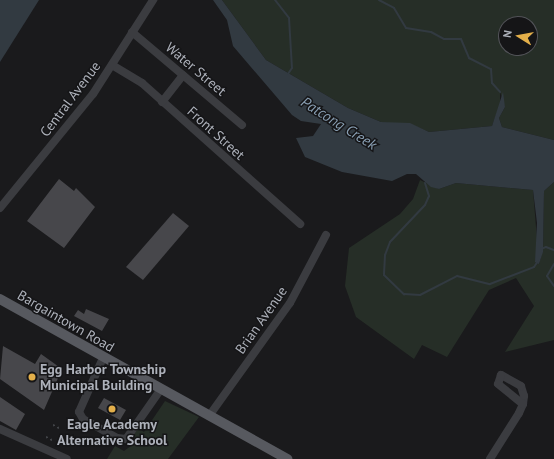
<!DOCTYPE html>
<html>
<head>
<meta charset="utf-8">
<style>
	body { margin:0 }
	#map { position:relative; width:554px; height:459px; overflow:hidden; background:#1a1a1c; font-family:"PT Sans",sans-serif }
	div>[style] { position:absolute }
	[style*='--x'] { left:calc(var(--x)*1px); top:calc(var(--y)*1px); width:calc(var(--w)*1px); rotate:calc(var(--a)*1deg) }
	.green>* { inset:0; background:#262e27 }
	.water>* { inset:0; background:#323a41 }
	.stream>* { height:2px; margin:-1px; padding:0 1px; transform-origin:1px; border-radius:1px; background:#323a41 }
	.building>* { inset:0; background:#47474b }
	.path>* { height:1.5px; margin-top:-0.75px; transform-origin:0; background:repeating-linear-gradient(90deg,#414347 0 2px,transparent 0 5px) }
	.minor>* { height:8px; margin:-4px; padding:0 4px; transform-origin:4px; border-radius:4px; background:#3b3c40 }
	.major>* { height:10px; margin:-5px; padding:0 5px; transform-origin:5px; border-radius:5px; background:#57595f }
	.dots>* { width:11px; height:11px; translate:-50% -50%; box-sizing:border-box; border:2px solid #151517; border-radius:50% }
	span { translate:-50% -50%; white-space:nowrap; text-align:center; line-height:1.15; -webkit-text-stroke:3px #151517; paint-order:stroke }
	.street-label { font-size:14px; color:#adb1ba }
	.poi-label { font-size:14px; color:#adb1ba; font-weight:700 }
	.left { translate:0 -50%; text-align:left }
	.water-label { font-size:15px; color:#889eb2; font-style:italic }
	.north { position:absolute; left:498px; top:16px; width:40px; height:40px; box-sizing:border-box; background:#151517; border:1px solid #525358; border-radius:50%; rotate:281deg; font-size:11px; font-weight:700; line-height:16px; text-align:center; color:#adb1ba }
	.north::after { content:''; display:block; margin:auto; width:14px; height:18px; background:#e3af4a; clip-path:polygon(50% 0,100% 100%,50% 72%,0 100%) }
</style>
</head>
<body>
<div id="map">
	<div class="green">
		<i style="clip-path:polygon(evenodd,222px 0,554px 0,554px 140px,502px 127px,499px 118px,505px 107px,500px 92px,500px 104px,492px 126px,429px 132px,415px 126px,381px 122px,348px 108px,266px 60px,222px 0,506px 24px,530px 24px,530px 48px,506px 48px,506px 24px)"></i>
		<i style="clip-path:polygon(420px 180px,439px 189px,456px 183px,533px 190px,539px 264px,543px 250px,544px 191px,554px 182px,554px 340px,505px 352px,534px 306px,516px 278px,489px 290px,447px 357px,422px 345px,414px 359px,356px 317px,345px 286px,349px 248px,400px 214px,413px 199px)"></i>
		<i style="clip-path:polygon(165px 401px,199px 417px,168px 459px,107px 459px,115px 446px,124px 451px,135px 443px,134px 434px,138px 428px,144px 432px)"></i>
	</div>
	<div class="water">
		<i style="clip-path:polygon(0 0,39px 0,0 62px)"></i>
		<i style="clip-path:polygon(213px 0,222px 0,266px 60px,348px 108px,381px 122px,410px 123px,429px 132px,492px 126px,503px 92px,505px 107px,499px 118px,502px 127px,554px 140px,554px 182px,544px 191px,543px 252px,539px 264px,535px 262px,537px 223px,533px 190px,456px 183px,439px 189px,431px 187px,416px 174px,407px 174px,392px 181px,342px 172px,305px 157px,296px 138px,313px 136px,321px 124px,301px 121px,292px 115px,233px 46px,227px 20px)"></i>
	</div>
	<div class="stream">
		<i style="--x:275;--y:0;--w:23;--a:52"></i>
		<i style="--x:289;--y:18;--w:50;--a:86.6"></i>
		<i style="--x:292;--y:68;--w:7;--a:124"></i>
		<i style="--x:379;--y:0;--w:17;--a:28"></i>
		<i style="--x:394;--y:8;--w:23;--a:59"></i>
		<i style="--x:406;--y:28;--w:25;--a:9"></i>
		<i style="--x:431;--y:32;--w:15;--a:28"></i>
		<i style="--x:444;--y:39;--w:17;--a:0"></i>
		<i style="--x:461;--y:39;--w:21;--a:67"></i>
		<i style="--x:469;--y:58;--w:25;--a:27"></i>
		<i style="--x:491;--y:69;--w:14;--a:86"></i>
		<i style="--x:492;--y:83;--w:12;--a:48"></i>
		<i style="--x:425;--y:183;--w:14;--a:73"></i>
		<i style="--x:429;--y:196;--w:10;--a:114"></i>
		<i style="--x:425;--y:205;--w:51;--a:133.4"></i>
		<i style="--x:390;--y:242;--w:14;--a:111"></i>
		<i style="--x:385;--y:255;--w:20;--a:93"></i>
		<i style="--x:384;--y:275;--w:28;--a:44"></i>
		<i style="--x:404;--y:294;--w:16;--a:4"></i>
		<i style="--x:420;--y:295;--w:42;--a:-27.2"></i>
		<i style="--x:457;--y:276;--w:34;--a:14"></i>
		<i style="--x:490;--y:284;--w:47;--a:-21.1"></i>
		<i style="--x:534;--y:267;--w:7;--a:-56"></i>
		<i style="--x:541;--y:249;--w:5;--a:-22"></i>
		<i style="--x:546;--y:247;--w:9;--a:21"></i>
		<i style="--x:554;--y:264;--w:14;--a:120"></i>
		<i style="--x:547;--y:276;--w:12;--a:55"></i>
	</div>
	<div class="building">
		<i style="clip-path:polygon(59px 179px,74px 191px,76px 188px,95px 207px,64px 248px,27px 221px)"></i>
		<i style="clip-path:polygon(173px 213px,189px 226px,143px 280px,126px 267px)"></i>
		<i style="clip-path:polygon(86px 309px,109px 319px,102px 331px,74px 316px,78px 310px,84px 314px)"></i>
		<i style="clip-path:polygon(3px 346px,35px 364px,41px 354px,62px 369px,44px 410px,0 379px)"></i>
		<i style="clip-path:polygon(0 397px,25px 414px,16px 430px,0 421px)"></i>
		<i style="clip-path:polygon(104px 398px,126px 410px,120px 420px,98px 408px)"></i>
	</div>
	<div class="path">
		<i style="--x:77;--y:383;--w:6;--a:31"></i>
		<i style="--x:53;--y:425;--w:7;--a:27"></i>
		<i style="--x:46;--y:437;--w:7;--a:27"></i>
	</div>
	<div class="minor">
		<i style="--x:132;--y:32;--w:144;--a:40.2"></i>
		<i style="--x:112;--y:65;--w:35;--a:31"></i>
		<i style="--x:142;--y:83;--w:212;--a:41.7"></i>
		<i style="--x:162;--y:102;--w:34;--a:-52"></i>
		<i style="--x:0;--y:208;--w:147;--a:-50.8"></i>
		<i style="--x:93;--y:94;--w:112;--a:-57.4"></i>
		<i style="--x:103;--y:358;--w:59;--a:114"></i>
		<i style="--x:79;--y:412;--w:8;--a:60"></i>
		<i style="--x:83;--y:419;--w:39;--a:29"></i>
		<i style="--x:117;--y:438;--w:9;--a:6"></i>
		<i style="--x:126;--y:439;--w:61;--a:-55"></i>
		<i style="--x:209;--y:416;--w:139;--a:-54.4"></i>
		<i style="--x:290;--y:303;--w:77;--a:-62.1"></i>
		<i style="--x:0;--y:429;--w:73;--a:24.1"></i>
		<i style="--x:490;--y:459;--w:54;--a:-57.8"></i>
		<i style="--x:519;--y:413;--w:10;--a:-66"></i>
		<i style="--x:523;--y:404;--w:8;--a:-83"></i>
		<i style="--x:524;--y:396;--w:10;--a:-107"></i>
		<i style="--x:521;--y:386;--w:23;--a:-151"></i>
		<i style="--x:501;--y:375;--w:9;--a:108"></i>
		<i style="--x:498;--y:384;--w:32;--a:39"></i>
	</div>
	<div class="major">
		<i style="--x:0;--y:299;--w:329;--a:29.1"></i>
	</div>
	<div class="dots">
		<i style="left:32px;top:377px;background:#e3af4a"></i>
		<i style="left:112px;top:409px;background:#e3af4a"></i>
	</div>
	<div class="street-label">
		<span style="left:196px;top:69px;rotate:40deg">Water Street</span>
		<span style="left:70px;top:99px;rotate:-53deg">Central Avenue</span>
		<span style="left:216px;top:133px;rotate:42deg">Front Street</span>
		<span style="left:261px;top:320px;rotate:-55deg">Brian Avenue</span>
		<span style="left:66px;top:321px;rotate:30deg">Bargaintown Road</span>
	</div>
	<div class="poi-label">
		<span class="left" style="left:40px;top:377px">Egg Harbor Township<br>Municipal Building</span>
		<span style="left:112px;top:432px">Eagle Academy<br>Alternative School</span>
	</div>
	<div class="water-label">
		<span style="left:339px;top:123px;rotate:32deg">Patcong Creek</span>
	</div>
	<div class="north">N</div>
</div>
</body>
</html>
